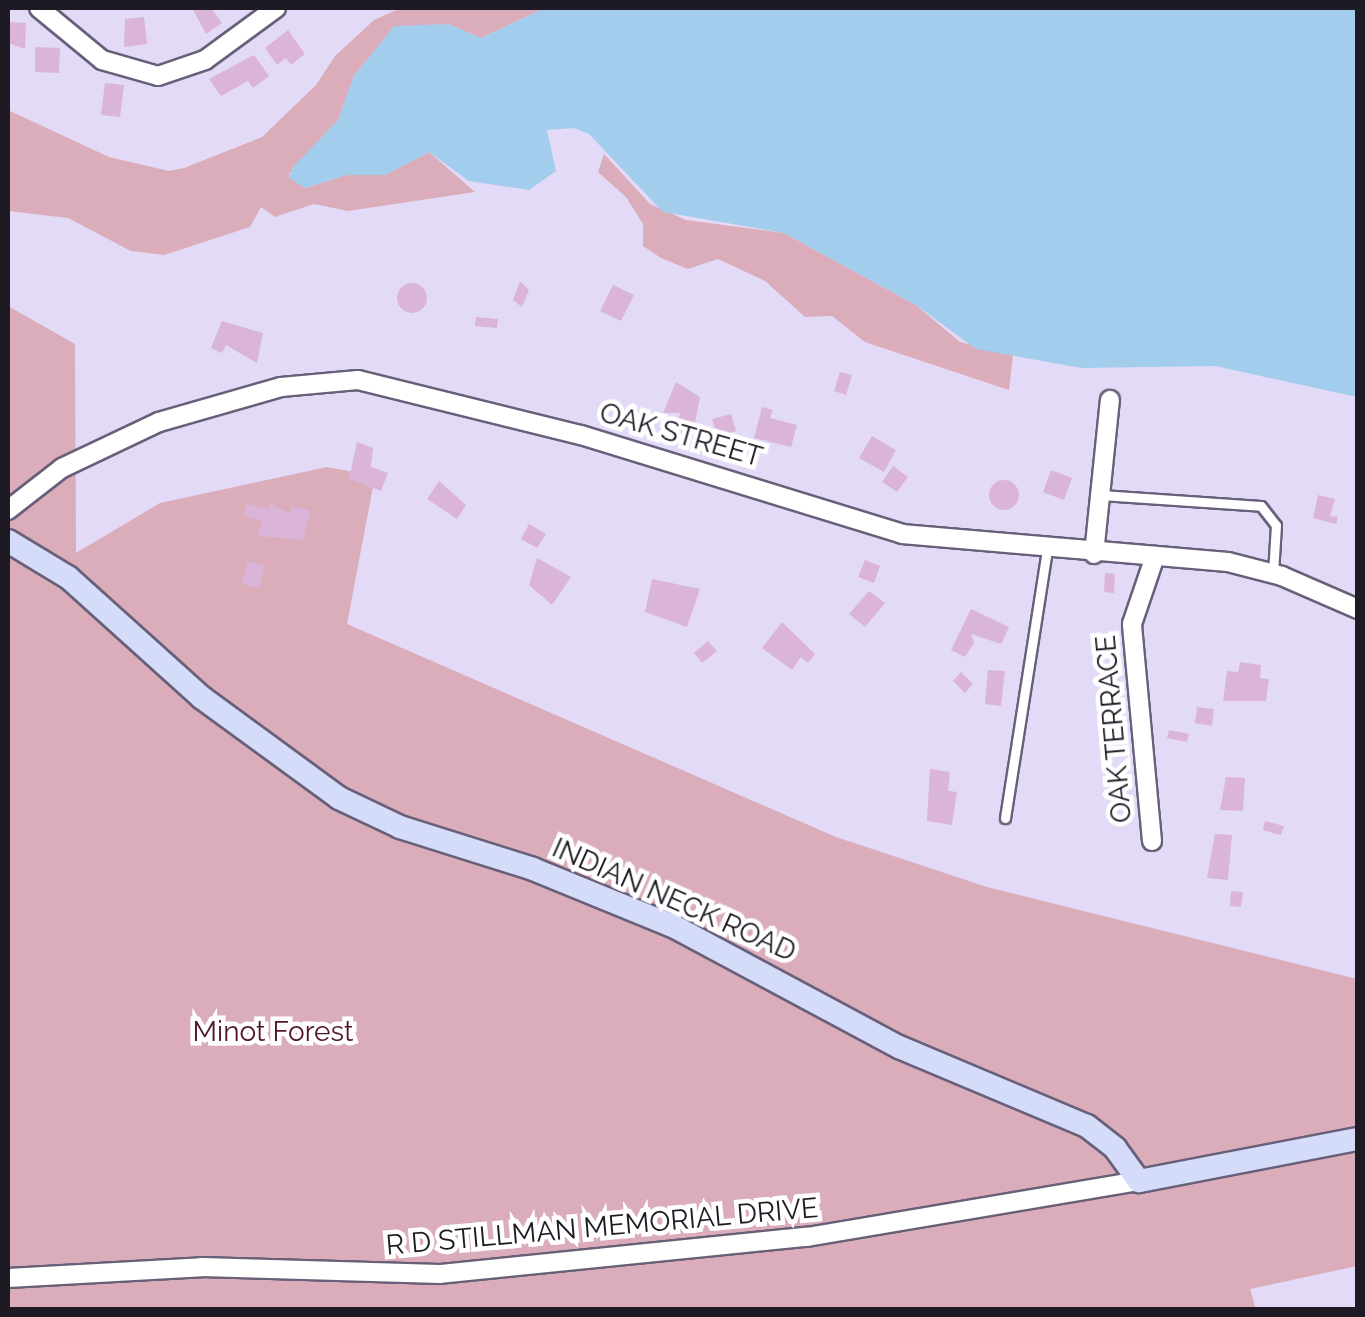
<!DOCTYPE html>
<html>
<head>
<meta charset="utf-8">
<style>
	body { margin:0 }
	#map { position:relative; width:1365px; height:1317px; overflow:hidden; background:#e3daf7; font-family:Raleway,sans-serif }
	div>[style] { position:absolute }
	[style*='--x'] { left:calc(var(--x)*1px); top:calc(var(--y)*1px); width:calc(var(--w)*1px); rotate:calc(var(--a)*1deg) }
	.green>* { inset:0; background:#dbadbb }
	.water>* { inset:0; background:#a3cded }
	.building>* { inset:0; background:#dab5d7 }
	.round { border-radius:50% }
	.roads { filter:drop-shadow(2px 0 #686079) drop-shadow(-2px 0 #686079) drop-shadow(0 2px #686079) drop-shadow(0 -2px #686079) }
	.lane>* { height:9px; margin:-4.5px; padding:0 4.5px; transform-origin:4.5px; border-radius:4.5px; background:#fff }
	.street>* { height:18px; margin:-9px; padding:0 9px; transform-origin:9px; border-radius:9px; background:#fff }
	.secondary>* { height:22px; margin:-11px; padding:0 11px; transform-origin:11px; border-radius:11px; background:#d5dcfa }
	span { translate:-50% -50%; white-space:nowrap; text-align:center; line-height:1.15; -webkit-text-stroke:9px #fff; paint-order:stroke }
	.street-label { font-size:28px; color:#1d1a24 }
	.park-label { font-size:28px; color:#52162f }
	.frame { position:absolute; inset:0; border:10px solid #1d1a24; pointer-events:none }
</style>
</head>
<body>
<div id="map">
	<div class="green">
		<i style="clip-path:polygon(401px 8px,545px 8px,481px 38px,448px 24px,370px 56px,354px 76px,338px 120px,289px 174px,305px 188px,346px 175px,385px 175px,429px 152px,475px 192px,348px 211px,314px 204px,275px 217px,261px 207px,250px 227px,164px 255px,131px 251px,68px 218px,8px 211px,8px 110px,109px 157px,169px 171px,184px 168px,262px 137px,316px 85px,335px 56px,374px 20px)"></i>
		<i style="clip-path:polygon(604px 154px,650px 204px,686px 220px,784px 233px,916px 305px,960px 342px,1013px 355px,1009px 390px,865px 342px,832px 316px,805px 317px,765px 281px,718px 259px,688px 269px,661px 258px,643px 246px,643px 224px,626px 197px,598px 172px)"></i>
		<i style="clip-path:polygon(8px 306px,75px 344px,76px 553px,160px 503px,327px 467px,375px 476px,347px 624px,836px 837px,987px 887px,1357px 979px,1357px 1266px,1250px 1289px,1256px 1310px,8px 1309px)"></i>
	</div>
	<div class="water">
		<i style="clip-path:polygon(545px 8px,1357px 8px,1357px 397px,1215px 366px,1081px 368px,976px 349px,916px 305px,784px 233px,663px 212px,589px 134px,574px 128px,547px 130px,556px 171px,529px 190px,469px 181px,429px 152px,385px 175px,346px 175px,305px 188px,289px 178px,293px 167px,338px 120px,354px 76px,394px 26px,448px 24px,481px 38px)"></i>
	</div>
	<div class="building">
		<i style="clip-path:polygon(192px 8px,211px 8px,222px 23px,206px 34px)"></i>
		<i style="clip-path:polygon(144px 17px,147px 44px,124px 47px,125px 19px)"></i>
		<i style="clip-path:polygon(8px 22px,26px 23px,25px 49px,8px 43px)"></i>
		<i style="clip-path:polygon(288px 30px,305px 54px,291px 65px,286px 58px,277px 65px,265px 48px)"></i>
		<i style="clip-path:polygon(35px 47px,60px 48px,59px 73px,35px 72px)"></i>
		<i style="clip-path:polygon(254px 55px,269px 76px,253px 88px,248px 81px,221px 96px,209px 79px)"></i>
		<i style="clip-path:polygon(105px 83px,124px 85px,120px 117px,101px 115px)"></i>
		<i style="clip-path:polygon(520px 281px,529px 290px,522px 307px,513px 300px)"></i>
		<i class="round" style="left:397px;top:283px;width:30px;height:30px"></i>
		<i style="clip-path:polygon(613px 285px,634px 295px,621px 321px,600px 311px)"></i>
		<i style="clip-path:polygon(476px 317px,498px 319px,497px 328px,475px 326px)"></i>
		<i style="clip-path:polygon(222px 321px,263px 333px,257px 363px,226px 345px,222px 353px,211px 348px)"></i>
		<i style="clip-path:polygon(840px 372px,852px 375px,846px 395px,834px 391px)"></i>
		<i style="clip-path:polygon(676px 382px,700px 397px,693px 434px,676px 429px,680px 413px,663px 413px)"></i>
		<i style="clip-path:polygon(762px 407px,773px 410px,770px 418px,797px 425px,791px 447px,754px 438px)"></i>
		<i style="clip-path:polygon(731px 414px,736px 431px,718px 437px,712px 419px)"></i>
		<i style="clip-path:polygon(872px 436px,896px 450px,884px 472px,859px 458px)"></i>
		<i style="clip-path:polygon(357px 442px,373px 448px,371px 467px,388px 473px,381px 491px,349px 479px)"></i>
		<i style="clip-path:polygon(893px 466px,908px 477px,897px 492px,882px 482px)"></i>
		<i style="clip-path:polygon(1051px 470px,1072px 478px,1064px 500px,1043px 492px)"></i>
		<i class="round" style="left:989px;top:480px;width:30px;height:30px"></i>
		<i style="clip-path:polygon(439px 481px,466px 505px,457px 519px,427px 499px)"></i>
		<i style="clip-path:polygon(1318px 495px,1335px 499px,1330px 516px,1338px 517px,1336px 524px,1313px 518px)"></i>
		<i style="clip-path:polygon(270px 503px,290px 514px,292px 506px,311px 511px,303px 540px,258px 536px,262px 521px,244px 516px,247px 504px,268px 509px)"></i>
		<i style="clip-path:polygon(529px 524px,546px 534px,537px 548px,521px 539px)"></i>
		<i style="clip-path:polygon(537px 558px,571px 577px,552px 605px,529px 585px)"></i>
		<i style="clip-path:polygon(865px 560px,880px 566px,874px 583px,858px 577px)"></i>
		<i style="clip-path:polygon(248px 561px,264px 565px,259px 588px,242px 584px)"></i>
		<i style="clip-path:polygon(1105px 573px,1115px 574px,1114px 593px,1104px 592px)"></i>
		<i style="clip-path:polygon(652px 579px,700px 589px,687px 627px,645px 612px)"></i>
		<i style="clip-path:polygon(869px 591px,885px 603px,865px 627px,849px 614px)"></i>
		<i style="clip-path:polygon(971px 609px,1009px 627px,1001px 644px,971px 634px,974px 643px,965px 657px,951px 650px)"></i>
		<i style="clip-path:polygon(782px 622px,815px 654px,808px 663px,801px 657px,792px 670px,762px 648px)"></i>
		<i style="clip-path:polygon(708px 641px,717px 651px,702px 663px,694px 653px)"></i>
		<i style="clip-path:polygon(1240px 662px,1261px 665px,1260px 678px,1269px 679px,1266px 701px,1223px 701px,1227px 671px,1238px 672px)"></i>
		<i style="clip-path:polygon(988px 670px,1005px 671px,1001px 706px,985px 704px)"></i>
		<i style="clip-path:polygon(961px 672px,973px 684px,965px 693px,953px 681px)"></i>
		<i style="clip-path:polygon(1197px 707px,1214px 709px,1212px 726px,1195px 723px)"></i>
		<i style="clip-path:polygon(1169px 730px,1189px 734px,1187px 742px,1167px 738px)"></i>
		<i style="clip-path:polygon(930px 769px,950px 772px,948px 791px,957px 792px,952px 825px,927px 821px)"></i>
		<i style="clip-path:polygon(1226px 777px,1245px 778px,1243px 811px,1220px 810px)"></i>
		<i style="clip-path:polygon(1265px 821px,1284px 826px,1281px 835px,1263px 830px)"></i>
		<i style="clip-path:polygon(1215px 834px,1232px 835px,1228px 880px,1207px 878px)"></i>
		<i style="clip-path:polygon(1231px 891px,1243px 892px,1241px 907px,1230px 906px)"></i>
	</div>
	<div class="roads">
		<div class="lane">
			<i style="--x:1101;--y:495;--w:160;--a:3.9"></i>
			<i style="--x:1261;--y:506;--w:24;--a:52"></i>
			<i style="--x:1276;--y:525;--w:48;--a:93.6"></i>
			<i style="--x:1005;--y:818;--w:270;--a:-81.1"></i>
		</div>
		<div class="street">
			<i style="--x:39;--y:8;--w:82;--a:39.5"></i>
			<i style="--x:102;--y:60;--w:58;--a:15.9"></i>
			<i style="--x:158;--y:76;--w:50;--a:-18.8"></i>
			<i style="--x:205;--y:60;--w:88;--a:-36.2"></i>
			<i style="--x:8;--y:510;--w:68;--a:-37.9"></i>
			<i style="--x:62;--y:468;--w:107;--a:-25.4"></i>
			<i style="--x:159;--y:422;--w:127;--a:-16"></i>
			<i style="--x:281;--y:387;--w:77;--a:-5.2"></i>
			<i style="--x:358;--y:380;--w:230;--a:13.9"></i>
			<i style="--x:581;--y:435;--w:336;--a:17.1"></i>
			<i style="--x:902;--y:534;--w:327;--a:4.9"></i>
			<i style="--x:1228;--y:562;--w:56;--a:14.5"></i>
			<i style="--x:1282;--y:576;--w:83;--a:23.5"></i>
			<i style="--x:1094;--y:554;--w:155;--a:-84.1"></i>
			<i style="--x:1152;--y:841;--w:218;--a:-95.3"></i>
			<i style="--x:1132;--y:624;--w:72;--a:-71.3"></i>
			<i style="--x:8;--y:1278;--w:194;--a:-3.2"></i>
			<i style="--x:202;--y:1267;--w:238;--a:1.7"></i>
			<i style="--x:440;--y:1274;--w:369;--a:-5.8"></i>
			<i style="--x:807;--y:1237;--w:337;--a:-9.6"></i>
		</div>
		<div class="secondary">
			<i style="--x:8;--y:541;--w:71;--a:31.2"></i>
			<i style="--x:69;--y:578;--w:178;--a:42"></i>
			<i style="--x:201;--y:697;--w:171;--a:36.2"></i>
			<i style="--x:339;--y:798;--w:68;--a:25.4"></i>
			<i style="--x:400;--y:827;--w:139;--a:17.5"></i>
			<i style="--x:533;--y:869;--w:151;--a:22.2"></i>
			<i style="--x:673;--y:926;--w:256;--a:28.2"></i>
			<i style="--x:899;--y:1047;--w:204;--a:22.8"></i>
			<i style="--x:1087;--y:1126;--w:36;--a:38"></i>
			<i style="--x:1115;--y:1148;--w:41;--a:54"></i>
			<i style="--x:1139;--y:1181;--w:223;--a:-10.9"></i>
		</div>
	</div>
	<div class="street-label">
		<span style="left:681px;top:435px;rotate:16deg">OAK STREET</span>
		<span style="left:1114px;top:729px;rotate:-95deg">OAK TERRACE</span>
		<span style="left:674px;top:900px;rotate:24deg">INDIAN NECK ROAD</span>
		<span style="left:602px;top:1227px;rotate:-5deg">R D STILLMAN MEMORIAL DRIVE</span>
	</div>
	<div class="park-label">
		<span style="left:273px;top:1032px">Minot Forest</span>
	</div>
	<div class="frame"></div>
</div>
</body>
</html>
